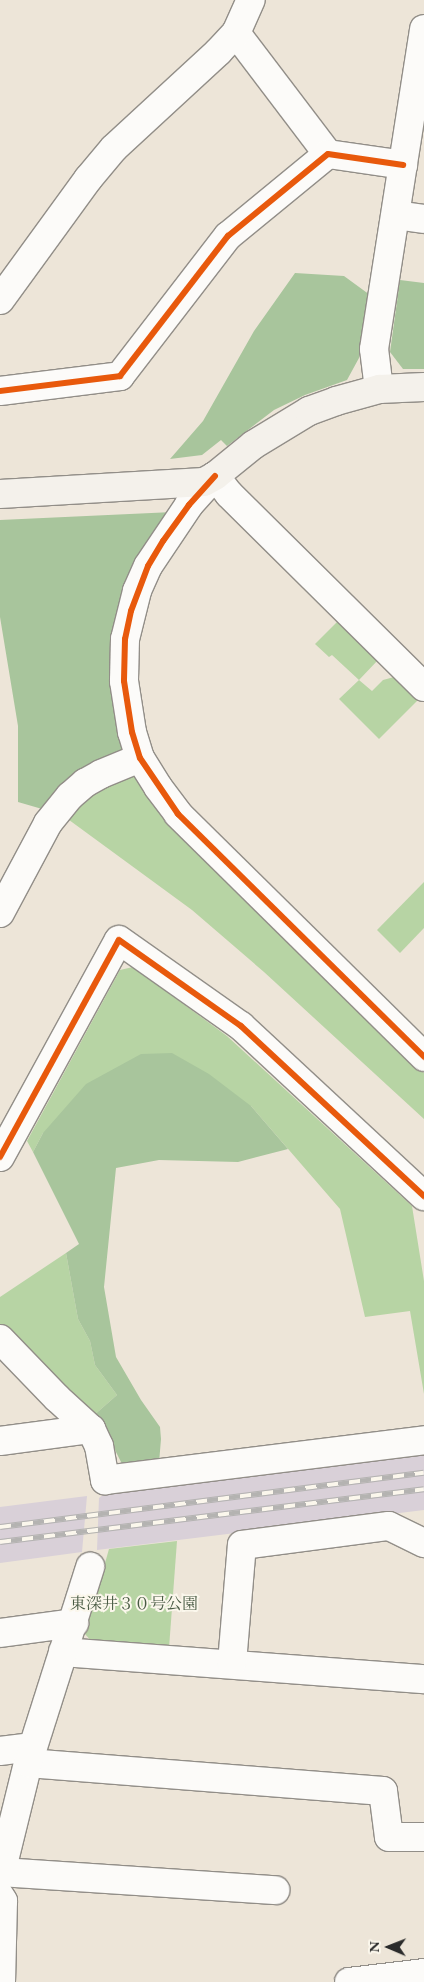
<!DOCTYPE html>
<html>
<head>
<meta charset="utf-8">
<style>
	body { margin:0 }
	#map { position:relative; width:424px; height:1982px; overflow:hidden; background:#ede5d8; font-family:"EB Garamond","Noto Serif JP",serif }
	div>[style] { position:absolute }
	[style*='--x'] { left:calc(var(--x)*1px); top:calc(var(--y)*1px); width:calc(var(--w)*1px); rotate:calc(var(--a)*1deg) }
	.industrial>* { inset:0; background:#d9d0d8 }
	.green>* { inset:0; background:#b7d4a4 }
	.forest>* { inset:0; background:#a8c59c }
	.roads { filter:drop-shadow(1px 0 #928e88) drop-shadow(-1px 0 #928e88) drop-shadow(0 1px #928e88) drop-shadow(0 -1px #928e88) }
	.street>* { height:28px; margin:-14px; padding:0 14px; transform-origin:14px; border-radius:14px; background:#fcfbf9 }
	.secondary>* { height:28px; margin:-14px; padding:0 14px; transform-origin:14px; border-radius:14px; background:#f4f1eb }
	.rail>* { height:5.5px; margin-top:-2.75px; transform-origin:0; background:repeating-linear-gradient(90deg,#fbf7ec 0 11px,#b4b3b1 0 22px); box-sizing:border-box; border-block:1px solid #b4b3b1 }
	.cycleway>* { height:6px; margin:-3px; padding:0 3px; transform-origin:3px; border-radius:3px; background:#e8590c }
	span { translate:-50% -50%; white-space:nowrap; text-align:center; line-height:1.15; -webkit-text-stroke:4px #fbf7ec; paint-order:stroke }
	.park-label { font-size:16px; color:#485a43 }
	.north { position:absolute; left:364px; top:1922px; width:50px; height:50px; -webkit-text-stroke:4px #fbf7ec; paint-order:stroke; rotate:271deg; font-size:14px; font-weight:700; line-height:20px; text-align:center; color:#2b2b2b }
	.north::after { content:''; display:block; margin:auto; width:18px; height:22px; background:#2b2b2b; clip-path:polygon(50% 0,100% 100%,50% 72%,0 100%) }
</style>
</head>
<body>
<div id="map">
	<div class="industrial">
		<i style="clip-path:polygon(424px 1449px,424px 1510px,97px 1550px,99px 1498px,104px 1494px,239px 1473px)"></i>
		<i style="clip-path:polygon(87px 1496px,82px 1552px,0 1563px,0 1507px)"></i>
	</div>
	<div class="green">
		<i style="clip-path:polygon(338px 621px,378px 660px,359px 680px,372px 691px,383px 680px,394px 677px,418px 700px,379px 739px,339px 699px,359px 680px,332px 655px,329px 657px,315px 644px)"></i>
		<i style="clip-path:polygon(136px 770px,184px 835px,424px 1073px,424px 1119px,264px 972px,192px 910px,65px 817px,74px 802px)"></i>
		<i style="clip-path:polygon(424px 882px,424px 928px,400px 953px,377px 930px)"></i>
		<i style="clip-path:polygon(133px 967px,227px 1036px,412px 1206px,424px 1281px,424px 1394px,410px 1311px,365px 1317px,340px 1209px,251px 1106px,43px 1133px,33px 1152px,27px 1141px,120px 970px)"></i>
		<i style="clip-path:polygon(66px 1253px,78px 1319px,90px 1341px,95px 1365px,117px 1395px,93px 1416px,51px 1379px,0 1324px,0 1297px)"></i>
		<i style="clip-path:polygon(177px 1541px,169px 1648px,93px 1643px,85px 1634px,109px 1549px)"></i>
	</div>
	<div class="forest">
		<i style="clip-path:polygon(295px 273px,344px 276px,370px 295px,359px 358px,347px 380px,305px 395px,274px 410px,227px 446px,221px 440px,202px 455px,170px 459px,203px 421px,254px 331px)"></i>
		<i style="clip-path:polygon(400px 280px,424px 283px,424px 369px,403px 369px,390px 352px)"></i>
		<i style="clip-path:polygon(173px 512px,144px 552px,128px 747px,49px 811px,18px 802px,18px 726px,0 617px,0 520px)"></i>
		<i style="clip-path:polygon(172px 1053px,209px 1074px,251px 1106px,288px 1149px,238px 1162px,159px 1160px,116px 1168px,104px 1287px,116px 1357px,141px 1400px,160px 1427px,161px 1439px,159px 1463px,125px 1470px,111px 1442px,93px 1416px,117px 1395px,95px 1365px,90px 1341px,78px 1319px,66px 1253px,79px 1244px,33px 1152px,43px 1133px,86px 1084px,141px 1054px)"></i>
	</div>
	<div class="roads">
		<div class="street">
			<i style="--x:236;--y:33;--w:152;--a:52.8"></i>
			<i style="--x:396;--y:215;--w:28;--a:8"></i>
			<i style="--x:0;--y:300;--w:150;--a:-54"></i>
			<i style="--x:88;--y:179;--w:40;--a:-50"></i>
			<i style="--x:114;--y:148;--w:142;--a:-42.7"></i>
			<i style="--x:218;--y:52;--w:26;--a:-47"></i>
			<i style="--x:236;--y:33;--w:36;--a:-66"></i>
			<i style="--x:379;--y:389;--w:40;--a:-97.1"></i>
			<i style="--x:374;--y:349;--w:324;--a:-81.1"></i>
			<i style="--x:0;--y:391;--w:121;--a:-7.1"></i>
			<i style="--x:120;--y:376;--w:177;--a:-52.4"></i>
			<i style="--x:228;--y:236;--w:129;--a:-39.4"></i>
			<i style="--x:328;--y:154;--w:76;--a:8.3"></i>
			<i style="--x:424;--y:687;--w:274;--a:-135.3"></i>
			<i style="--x:229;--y:494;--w:23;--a:-128"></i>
			<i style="--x:215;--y:476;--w:39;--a:132"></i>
			<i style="--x:189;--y:505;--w:73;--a:123.9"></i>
			<i style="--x:148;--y:566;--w:27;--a:114"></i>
			<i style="--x:137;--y:591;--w:49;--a:104"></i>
			<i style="--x:125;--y:639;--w:42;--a:91.4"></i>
			<i style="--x:124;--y:681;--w:52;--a:81.1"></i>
			<i style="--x:132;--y:732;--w:27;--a:73"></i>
			<i style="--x:140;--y:758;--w:34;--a:58"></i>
			<i style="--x:158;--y:787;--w:34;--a:53"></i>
			<i style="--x:178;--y:814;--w:346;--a:44.6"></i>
			<i style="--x:0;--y:913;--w:102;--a:-61.9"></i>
			<i style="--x:48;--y:823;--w:35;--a:-51"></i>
			<i style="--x:70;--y:796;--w:20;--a:-41"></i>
			<i style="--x:85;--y:783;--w:18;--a:-29"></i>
			<i style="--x:101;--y:774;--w:42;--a:-22.3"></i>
			<i style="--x:0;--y:1157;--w:247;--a:-61.3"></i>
			<i style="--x:119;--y:940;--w:149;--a:35.2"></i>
			<i style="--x:241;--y:1026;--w:250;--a:42.9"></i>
			<i style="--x:0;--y:1339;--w:82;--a:46"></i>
			<i style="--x:57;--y:1398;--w:46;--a:42.4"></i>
			<i style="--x:91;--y:1429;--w:19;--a:65"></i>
			<i style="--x:99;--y:1446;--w:35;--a:80"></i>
			<i style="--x:105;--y:1480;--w:321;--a:-7.1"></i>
			<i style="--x:0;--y:1441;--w:92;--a:-7.5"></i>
			<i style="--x:0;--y:1633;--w:75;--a:-7.7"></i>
			<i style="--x:63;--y:1652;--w:362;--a:4.3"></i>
			<i style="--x:232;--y:1663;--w:118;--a:-85.2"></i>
			<i style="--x:242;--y:1545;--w:148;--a:-7.4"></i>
			<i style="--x:389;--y:1526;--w:39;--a:26"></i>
			<i style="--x:0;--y:1751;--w:33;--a:-7"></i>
			<i style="--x:28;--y:1763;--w:356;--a:4.5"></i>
			<i style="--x:383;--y:1791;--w:46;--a:82.6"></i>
			<i style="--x:389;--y:1837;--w:35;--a:0"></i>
			<i style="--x:1;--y:1872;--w:275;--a:3.8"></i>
			<i style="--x:0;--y:1877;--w:117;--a:-76.2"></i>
			<i style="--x:28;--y:1763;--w:206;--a:-72.4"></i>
			<i style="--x:0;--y:1896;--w:6;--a:59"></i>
			<i style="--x:3;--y:1901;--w:81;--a:91.4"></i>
			<i style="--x:349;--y:1982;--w:76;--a:-6.8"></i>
		</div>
		<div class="secondary">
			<i style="--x:0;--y:494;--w:204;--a:-3.4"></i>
			<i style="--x:204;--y:482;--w:13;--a:-29"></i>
			<i style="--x:215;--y:476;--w:49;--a:-39.2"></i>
			<i style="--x:253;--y:445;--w:66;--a:-31.3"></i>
			<i style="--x:309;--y:411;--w:29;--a:-20"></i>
			<i style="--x:336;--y:401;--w:45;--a:-15.6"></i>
			<i style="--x:379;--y:389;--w:45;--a:-2.5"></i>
		</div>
	</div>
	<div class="rail">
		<i style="--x:0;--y:1527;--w:427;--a:-7.3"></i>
		<i style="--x:0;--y:1542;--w:427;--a:-7.1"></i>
	</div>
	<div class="cycleway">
		<i style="--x:0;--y:391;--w:121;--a:-7.1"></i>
		<i style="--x:120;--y:376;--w:177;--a:-52.4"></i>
		<i style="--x:228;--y:236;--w:129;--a:-39.4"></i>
		<i style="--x:328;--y:154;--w:76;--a:8.3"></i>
		<i style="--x:215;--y:476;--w:39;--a:132"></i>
		<i style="--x:189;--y:505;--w:44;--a:125.8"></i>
		<i style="--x:163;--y:541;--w:29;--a:121"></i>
		<i style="--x:148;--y:566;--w:48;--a:110.7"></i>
		<i style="--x:131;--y:611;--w:29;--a:102"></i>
		<i style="--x:125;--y:639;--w:42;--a:91.4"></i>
		<i style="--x:124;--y:681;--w:52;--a:81.1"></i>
		<i style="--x:132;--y:732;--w:27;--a:73"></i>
		<i style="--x:140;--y:758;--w:68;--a:55.8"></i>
		<i style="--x:178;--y:814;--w:346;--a:44.6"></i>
		<i style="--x:0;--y:1157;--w:247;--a:-61.3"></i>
		<i style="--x:119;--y:940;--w:149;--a:35.2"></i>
		<i style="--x:241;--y:1026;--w:250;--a:42.9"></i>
	</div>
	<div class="park-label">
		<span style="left:134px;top:1604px">東深井３０号公園</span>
	</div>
	<div class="north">N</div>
</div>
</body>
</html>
